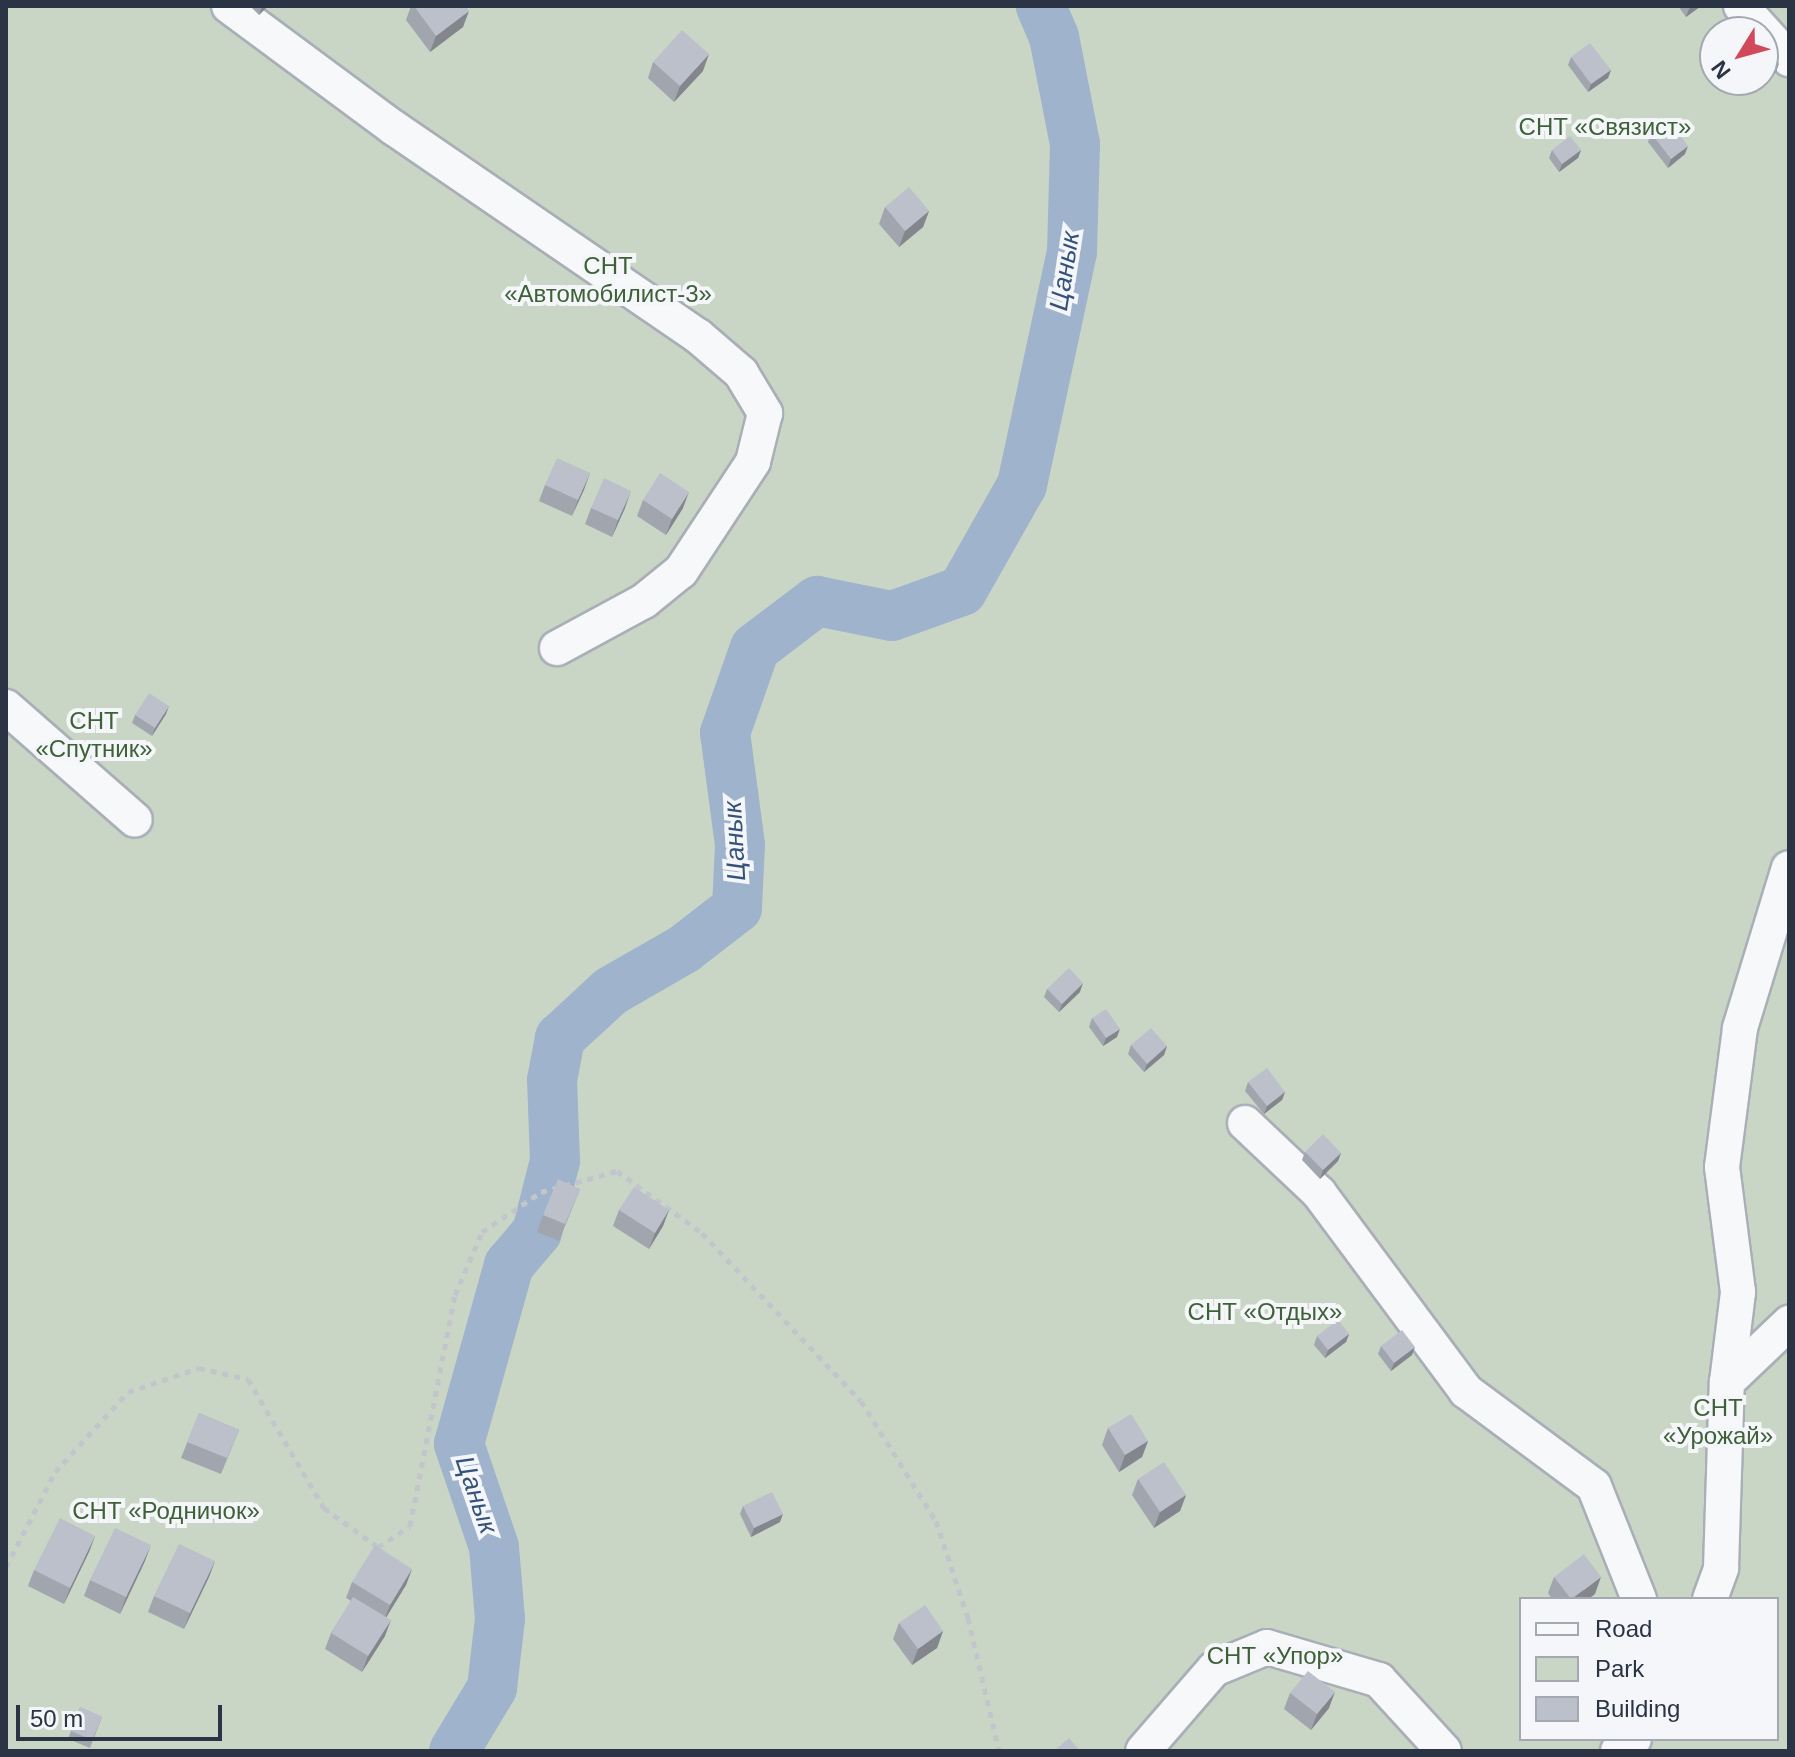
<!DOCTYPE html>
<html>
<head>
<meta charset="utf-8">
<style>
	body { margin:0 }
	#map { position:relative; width:1795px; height:1757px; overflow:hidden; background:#e4e7ec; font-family:Helvetica,sans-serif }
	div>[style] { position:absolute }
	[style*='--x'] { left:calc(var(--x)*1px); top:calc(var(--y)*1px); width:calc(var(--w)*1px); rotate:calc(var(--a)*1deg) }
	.green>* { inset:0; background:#c9d6c5 }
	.river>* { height:50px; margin:-25px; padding:0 25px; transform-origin:25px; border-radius:25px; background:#9fb4cc }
	.path>* { height:5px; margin-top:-2.5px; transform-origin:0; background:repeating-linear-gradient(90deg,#c2c5cb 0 6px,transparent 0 12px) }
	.roads { filter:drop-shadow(2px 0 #a9aeb7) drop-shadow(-2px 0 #a9aeb7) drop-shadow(0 2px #a9aeb7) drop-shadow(0 -2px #a9aeb7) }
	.minor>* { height:34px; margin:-17px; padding:0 17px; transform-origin:17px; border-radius:17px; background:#f7f8fa }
	.wall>* { inset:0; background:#a1a5ae }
	.shaded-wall>* { inset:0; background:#83868d }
	.building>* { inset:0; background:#bbc0ca }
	span { translate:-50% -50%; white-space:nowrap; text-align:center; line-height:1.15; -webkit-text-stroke:8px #f4f6f9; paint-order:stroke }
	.park-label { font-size:24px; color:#3f6138 }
	.water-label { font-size:26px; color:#34527a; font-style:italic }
	.frame { position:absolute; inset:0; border:8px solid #2b3445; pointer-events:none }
	.legend { position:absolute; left:1519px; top:1597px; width:260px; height:144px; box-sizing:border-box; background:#f4f6f9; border:2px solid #a4a8b1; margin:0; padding:10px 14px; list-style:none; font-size:24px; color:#2b3445 }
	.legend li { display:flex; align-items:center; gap:16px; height:40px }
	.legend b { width:40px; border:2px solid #a4a8b1 }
	.north { position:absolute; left:1699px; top:16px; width:80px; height:80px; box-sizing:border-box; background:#f4f6f9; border:2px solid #a4a8b1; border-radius:50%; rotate:233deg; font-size:22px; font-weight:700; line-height:32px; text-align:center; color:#2b3445 }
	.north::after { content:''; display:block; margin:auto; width:28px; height:36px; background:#d1495b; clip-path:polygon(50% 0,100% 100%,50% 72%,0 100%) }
	.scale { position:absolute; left:16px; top:1705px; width:206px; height:36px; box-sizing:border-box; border:4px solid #2b3445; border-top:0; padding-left:10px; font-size:24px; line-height:28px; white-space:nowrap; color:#2b3445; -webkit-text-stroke:6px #f4f6f9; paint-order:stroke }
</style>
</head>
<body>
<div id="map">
	<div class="green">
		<i style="clip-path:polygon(evenodd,6px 6px,1789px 6px,1789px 1751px,6px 1751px,6px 6px,1715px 32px,1763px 32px,1763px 80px,1715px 80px,1715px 32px,6px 6px,1521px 1599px,1777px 1599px,1777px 1739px,1521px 1739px,1521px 1599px)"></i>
	</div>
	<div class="river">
		<i style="--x:454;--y:1751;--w:74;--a:-58.9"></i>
		<i style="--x:492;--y:1688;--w:69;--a:-83.4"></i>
		<i style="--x:500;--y:1619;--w:72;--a:-94.8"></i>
		<i style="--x:494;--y:1547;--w:109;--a:-108.8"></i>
		<i style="--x:459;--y:1444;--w:186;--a:-74.4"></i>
		<i style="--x:509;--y:1265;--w:43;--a:-49.7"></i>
		<i style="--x:537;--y:1232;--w:73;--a:-75.8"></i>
		<i style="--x:555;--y:1161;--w:81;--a:-92.1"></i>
		<i style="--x:552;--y:1080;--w:43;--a:-79.2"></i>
		<i style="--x:560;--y:1038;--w:69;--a:-42.7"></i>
		<i style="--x:611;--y:991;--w:84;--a:-29.9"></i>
		<i style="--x:684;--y:949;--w:67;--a:-37.7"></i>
		<i style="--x:737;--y:908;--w:63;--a:-87.3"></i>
		<i style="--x:740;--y:845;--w:113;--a:-97.6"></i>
		<i style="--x:725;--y:733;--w:90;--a:-70.6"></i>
		<i style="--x:755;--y:648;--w:78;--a:-37.2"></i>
		<i style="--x:817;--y:601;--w:76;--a:11.3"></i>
		<i style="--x:892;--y:616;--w:74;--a:-19.7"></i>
		<i style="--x:962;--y:591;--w:122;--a:-60.5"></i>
		<i style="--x:1022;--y:485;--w:238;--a:-77.9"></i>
		<i style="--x:1072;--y:252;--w:108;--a:-88.4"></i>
		<i style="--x:1075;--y:144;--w:109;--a:-101.1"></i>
		<i style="--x:1054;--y:37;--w:34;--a:-113"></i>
	</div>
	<div class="path">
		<i style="--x:6;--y:1567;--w:107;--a:-62.7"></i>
		<i style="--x:55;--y:1472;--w:108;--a:-47.6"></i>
		<i style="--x:128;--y:1392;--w:75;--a:-18.7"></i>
		<i style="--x:199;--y:1368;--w:50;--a:12.7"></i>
		<i style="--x:248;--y:1379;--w:150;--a:59.5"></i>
		<i style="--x:324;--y:1508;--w:67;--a:35.8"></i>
		<i style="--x:378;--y:1547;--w:38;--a:-33"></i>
		<i style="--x:410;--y:1526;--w:235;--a:-79"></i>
		<i style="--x:455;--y:1295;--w:69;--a:-66.8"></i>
		<i style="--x:482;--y:1232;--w:71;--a:-34.1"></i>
		<i style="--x:541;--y:1192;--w:79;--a:-15.4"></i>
		<i style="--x:617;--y:1171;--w:105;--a:36.1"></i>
		<i style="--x:702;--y:1233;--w:231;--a:46.6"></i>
		<i style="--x:861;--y:1401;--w:142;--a:58"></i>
		<i style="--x:936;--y:1521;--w:102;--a:71.7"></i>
		<i style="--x:968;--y:1618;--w:137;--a:76.9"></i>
	</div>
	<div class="roads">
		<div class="minor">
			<i style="--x:229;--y:6;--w:205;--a:36.5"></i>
			<i style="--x:394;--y:128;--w:368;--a:34.4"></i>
			<i style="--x:698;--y:336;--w:57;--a:40.7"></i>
			<i style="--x:741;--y:373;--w:47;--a:59"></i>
			<i style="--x:765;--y:413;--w:50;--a:103.8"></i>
			<i style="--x:753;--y:462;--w:131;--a:123.4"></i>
			<i style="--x:681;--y:571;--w:48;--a:141"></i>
			<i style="--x:644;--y:601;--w:99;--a:151.6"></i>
			<i style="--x:1741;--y:6;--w:72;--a:47.8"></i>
			<i style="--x:6;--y:707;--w:171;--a:41.2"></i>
			<i style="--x:1245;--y:1123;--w:102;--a:43.4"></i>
			<i style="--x:1319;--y:1193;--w:247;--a:53.4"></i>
			<i style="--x:1466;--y:1391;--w:159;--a:36.6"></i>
			<i style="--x:1594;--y:1486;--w:122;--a:68.3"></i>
			<i style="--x:1727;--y:1382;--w:91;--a:-83"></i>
			<i style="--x:1738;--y:1292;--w:126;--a:-97.3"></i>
			<i style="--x:1722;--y:1167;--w:140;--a:-82.6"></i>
			<i style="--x:1740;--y:1028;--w:167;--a:-73"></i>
			<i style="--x:1710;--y:1599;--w:33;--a:-70"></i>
			<i style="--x:1721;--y:1568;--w:186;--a:-88.2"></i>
			<i style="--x:1727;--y:1382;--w:86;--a:-43.6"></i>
			<i style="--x:1143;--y:1751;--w:108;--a:-49.1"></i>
			<i style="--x:1214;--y:1669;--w:57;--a:-22.5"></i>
			<i style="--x:1267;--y:1647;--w:117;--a:16.4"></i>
			<i style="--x:1379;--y:1680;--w:96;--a:47.5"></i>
			<i style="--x:1618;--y:1751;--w:20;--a:-37"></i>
		</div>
	</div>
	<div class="wall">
		<i style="clip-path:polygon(250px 6px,268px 6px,259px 15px)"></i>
		<i style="clip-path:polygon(411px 6px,466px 6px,463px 27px,430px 52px,406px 20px)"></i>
		<i style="clip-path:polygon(1678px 6px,1701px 6px,1686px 17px)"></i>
		<i style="clip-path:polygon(1571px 57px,1611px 70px,1608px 78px,1588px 92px,1568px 65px)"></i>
		<i style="clip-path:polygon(653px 62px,703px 71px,674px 102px,648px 78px)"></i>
		<i style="clip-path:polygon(1779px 63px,1776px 72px,1752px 89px,1745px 80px,1763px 80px)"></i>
		<i style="clip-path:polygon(1651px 133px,1685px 154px,1668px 168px,1648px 142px)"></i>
		<i style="clip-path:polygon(1552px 150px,1581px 150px,1578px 158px,1559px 172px,1549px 158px)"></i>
		<i style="clip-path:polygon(885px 207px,929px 211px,923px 227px,899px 247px,879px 224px)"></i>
		<i style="clip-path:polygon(590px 473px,572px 516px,539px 501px,545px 485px)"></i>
		<i style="clip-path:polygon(643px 500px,683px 508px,666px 535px,637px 516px)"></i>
		<i style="clip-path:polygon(591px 508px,625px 508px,612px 537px,585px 524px)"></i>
		<i style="clip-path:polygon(166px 714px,152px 736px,132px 723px,135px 715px)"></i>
		<i style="clip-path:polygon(1047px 989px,1080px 992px,1059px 1012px,1044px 997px)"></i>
		<i style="clip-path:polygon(1092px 1018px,1117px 1037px,1103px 1046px,1089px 1027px)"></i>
		<i style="clip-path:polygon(1131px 1045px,1167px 1046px,1164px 1055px,1144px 1072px,1128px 1054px)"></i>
		<i style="clip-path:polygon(1248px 1082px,1285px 1092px,1282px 1100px,1264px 1114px,1245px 1091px)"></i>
		<i style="clip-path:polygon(1305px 1152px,1341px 1153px,1338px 1161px,1320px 1179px,1302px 1160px)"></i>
		<i style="clip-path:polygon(580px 1189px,559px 1241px,537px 1232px,543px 1215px)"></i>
		<i style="clip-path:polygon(619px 1210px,669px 1210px,663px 1226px,649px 1249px,613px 1226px)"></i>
		<i style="clip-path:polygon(1349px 1334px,1346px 1342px,1325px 1358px,1314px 1345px,1317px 1336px)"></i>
		<i style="clip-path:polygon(1381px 1346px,1412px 1355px,1391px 1371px,1378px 1354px)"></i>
		<i style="clip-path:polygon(199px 1413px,239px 1430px,221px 1474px,181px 1458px)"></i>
		<i style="clip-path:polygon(1108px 1428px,1148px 1441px,1142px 1457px,1119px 1472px,1102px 1445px)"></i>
		<i style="clip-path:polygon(1138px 1479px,1186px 1495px,1180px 1511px,1154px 1528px,1132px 1495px)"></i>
		<i style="clip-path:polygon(743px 1506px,780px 1522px,751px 1537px,740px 1514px)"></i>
		<i style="clip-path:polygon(95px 1536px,89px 1552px,64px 1604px,28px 1586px,34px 1570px)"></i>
		<i style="clip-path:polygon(145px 1561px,120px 1614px,84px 1596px,90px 1580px)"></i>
		<i style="clip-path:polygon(215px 1561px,209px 1577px,184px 1629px,148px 1612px,154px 1596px)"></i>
		<i style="clip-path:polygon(412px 1569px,406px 1585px,386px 1617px,385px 1636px,362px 1672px,325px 1649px,331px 1633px,351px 1601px,346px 1598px,352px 1582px)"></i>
		<i style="clip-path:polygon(1554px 1577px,1595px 1594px,1588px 1599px,1552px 1599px,1548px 1593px)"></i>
		<i style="clip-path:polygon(899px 1623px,943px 1631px,937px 1648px,912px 1665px,893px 1639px)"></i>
		<i style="clip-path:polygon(1290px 1693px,1329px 1708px,1311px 1730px,1284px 1709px)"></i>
		<i style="clip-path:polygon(80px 1707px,102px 1717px,90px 1748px,68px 1739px)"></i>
	</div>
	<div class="shaded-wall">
		<i style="clip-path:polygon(263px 6px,268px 6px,259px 15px,262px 7px)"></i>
		<i style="clip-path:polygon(1693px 6px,1701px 6px,1686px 17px,1689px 9px)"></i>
		<i style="clip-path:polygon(469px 11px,463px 27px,430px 52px,436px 36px)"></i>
		<i style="clip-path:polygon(709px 54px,703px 71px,674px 102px,680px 86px)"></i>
		<i style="clip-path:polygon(1779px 63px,1776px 72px,1752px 89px,1755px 81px,1763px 80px,1763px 75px)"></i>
		<i style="clip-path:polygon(1611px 70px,1608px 78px,1588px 92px,1591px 84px)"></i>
		<i style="clip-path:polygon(1688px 146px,1685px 154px,1668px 168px,1671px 159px)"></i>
		<i style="clip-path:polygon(1581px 150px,1578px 158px,1559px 172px,1562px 164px)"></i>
		<i style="clip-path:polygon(929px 211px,923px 227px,899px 247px,905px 231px)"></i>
		<i style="clip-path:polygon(590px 473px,584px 490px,572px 516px,578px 500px)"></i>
		<i style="clip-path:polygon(631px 491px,625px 508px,612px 537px,618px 520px)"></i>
		<i style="clip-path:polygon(689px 492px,683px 508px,666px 535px,672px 519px)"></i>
		<i style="clip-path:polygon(169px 706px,166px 714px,152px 736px,155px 728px)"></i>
		<i style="clip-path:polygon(1083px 983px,1080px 992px,1059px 1012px,1062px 1004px)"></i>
		<i style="clip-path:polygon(1120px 1029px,1117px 1037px,1103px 1046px,1106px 1038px)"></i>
		<i style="clip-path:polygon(1167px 1046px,1164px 1055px,1144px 1072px,1147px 1064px)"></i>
		<i style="clip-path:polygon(1285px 1092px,1282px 1100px,1264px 1114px,1267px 1106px)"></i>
		<i style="clip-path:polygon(1341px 1153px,1338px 1161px,1320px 1179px,1323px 1170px)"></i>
		<i style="clip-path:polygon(669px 1210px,663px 1226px,649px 1249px,655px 1233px)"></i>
		<i style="clip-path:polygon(1349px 1334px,1346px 1342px,1325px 1358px,1328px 1350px)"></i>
		<i style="clip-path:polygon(1415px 1347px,1412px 1355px,1391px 1371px,1394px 1363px)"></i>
		<i style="clip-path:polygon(1148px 1441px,1142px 1457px,1119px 1472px,1125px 1455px)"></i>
		<i style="clip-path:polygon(1186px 1495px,1180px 1511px,1154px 1528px,1160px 1512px)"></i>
		<i style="clip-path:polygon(783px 1514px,780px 1522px,751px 1537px,754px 1528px)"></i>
		<i style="clip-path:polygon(95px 1536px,89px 1552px,64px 1604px,70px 1588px)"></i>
		<i style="clip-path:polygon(151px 1545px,145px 1561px,120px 1614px,126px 1597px)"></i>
		<i style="clip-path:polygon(215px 1561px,209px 1577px,184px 1629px,190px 1613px)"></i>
		<i style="clip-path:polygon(412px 1569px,406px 1585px,384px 1621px,390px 1605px)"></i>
		<i style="clip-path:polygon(1601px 1577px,1595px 1594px,1588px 1599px,1572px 1599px)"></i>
		<i style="clip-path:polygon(391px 1620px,385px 1636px,362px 1672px,368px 1656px)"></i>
		<i style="clip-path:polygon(943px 1631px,937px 1648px,912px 1665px,918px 1649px)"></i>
		<i style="clip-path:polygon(1335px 1692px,1329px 1708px,1311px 1730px,1317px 1714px)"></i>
	</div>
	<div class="building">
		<i style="clip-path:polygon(414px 6px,466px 6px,469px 11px,436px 36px)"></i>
		<i style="clip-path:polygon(1740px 26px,1744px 32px,1732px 32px)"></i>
		<i style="clip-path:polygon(682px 30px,709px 54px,680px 86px,653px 62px)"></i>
		<i style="clip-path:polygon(1590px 43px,1611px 70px,1591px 84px,1571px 57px)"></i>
		<i style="clip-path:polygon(1768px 49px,1779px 63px,1763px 75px,1763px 52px)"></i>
		<i style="clip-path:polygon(1668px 120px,1688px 146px,1671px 159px,1651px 133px)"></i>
		<i style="clip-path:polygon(1570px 136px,1581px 150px,1562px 164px,1552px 150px)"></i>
		<i style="clip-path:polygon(909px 187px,929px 211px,905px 231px,885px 207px)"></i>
		<i style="clip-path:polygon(557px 458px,590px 473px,578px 500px,545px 485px)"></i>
		<i style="clip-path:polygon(660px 473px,689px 492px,672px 519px,643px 500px)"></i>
		<i style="clip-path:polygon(604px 478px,631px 491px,618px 520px,591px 508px)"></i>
		<i style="clip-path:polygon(149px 693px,169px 706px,155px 728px,135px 715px)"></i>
		<i style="clip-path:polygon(1069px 968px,1083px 983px,1062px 1004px,1047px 989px)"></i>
		<i style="clip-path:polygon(1106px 1009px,1120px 1029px,1106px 1038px,1092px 1018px)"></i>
		<i style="clip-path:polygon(1151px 1028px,1167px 1046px,1147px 1064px,1131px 1045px)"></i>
		<i style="clip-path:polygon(1267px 1068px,1285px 1092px,1267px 1106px,1248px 1082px)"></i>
		<i style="clip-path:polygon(1323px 1134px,1341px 1153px,1323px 1170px,1305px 1152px)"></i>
		<i style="clip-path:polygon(558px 1179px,580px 1189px,565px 1224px,543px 1215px)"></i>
		<i style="clip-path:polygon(634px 1187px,669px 1210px,655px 1233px,619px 1210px)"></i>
		<i style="clip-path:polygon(1338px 1320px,1349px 1334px,1328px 1350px,1317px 1336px)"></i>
		<i style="clip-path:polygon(1402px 1330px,1415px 1347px,1394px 1363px,1381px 1346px)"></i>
		<i style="clip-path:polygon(199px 1413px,239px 1430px,227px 1458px,187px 1442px)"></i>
		<i style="clip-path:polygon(1131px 1414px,1148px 1441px,1125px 1455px,1108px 1428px)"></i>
		<i style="clip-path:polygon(1164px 1462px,1186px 1495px,1160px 1512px,1138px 1479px)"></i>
		<i style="clip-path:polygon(772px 1492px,783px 1514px,754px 1528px,743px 1506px)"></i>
		<i style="clip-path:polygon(60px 1518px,95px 1536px,70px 1588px,34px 1570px)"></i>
		<i style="clip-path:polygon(115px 1528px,151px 1545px,126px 1597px,90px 1580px)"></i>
		<i style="clip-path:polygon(179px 1544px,215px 1561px,190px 1613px,154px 1596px)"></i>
		<i style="clip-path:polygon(375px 1545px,412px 1569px,390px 1605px,352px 1582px)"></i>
		<i style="clip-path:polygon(1584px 1554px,1601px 1577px,1571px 1599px,1554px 1577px)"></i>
		<i style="clip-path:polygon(353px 1597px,391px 1620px,368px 1656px,331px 1633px)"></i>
		<i style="clip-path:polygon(925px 1605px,943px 1631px,918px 1649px,899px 1623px)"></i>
		<i style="clip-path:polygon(1308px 1671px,1335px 1692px,1317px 1714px,1290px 1693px)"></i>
		<i style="clip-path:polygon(80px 1707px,102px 1717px,92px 1740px,71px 1731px)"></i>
		<i style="clip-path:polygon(1069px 1738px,1080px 1751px,1054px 1751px)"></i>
	</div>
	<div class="park-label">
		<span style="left:1605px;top:127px">СНТ «Связист»</span>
		<span style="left:608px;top:280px">СНТ<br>«Автомобилист-3»</span>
		<span style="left:94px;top:735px">СНТ<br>«Спутник»</span>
		<span style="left:1265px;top:1312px">СНТ «Отдых»</span>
		<span style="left:1718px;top:1422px">СНТ<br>«Урожай»</span>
		<span style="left:166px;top:1511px">СНТ «Родничок»</span>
		<span style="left:1275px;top:1656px">СНТ «Упор»</span>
	</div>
	<div class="water-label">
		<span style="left:1065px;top:271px;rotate:-81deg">Цанык</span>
		<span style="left:735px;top:841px;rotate:-93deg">Цанык</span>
		<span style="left:476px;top:1495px;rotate:71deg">Цанык</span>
	</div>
	<div class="frame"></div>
	<ul class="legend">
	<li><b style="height:10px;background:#f7f8fa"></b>Road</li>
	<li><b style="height:22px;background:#c9d6c5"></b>Park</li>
	<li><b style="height:22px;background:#bbc0ca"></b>Building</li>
	</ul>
	<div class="north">N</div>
	<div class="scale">50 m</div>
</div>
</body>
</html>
